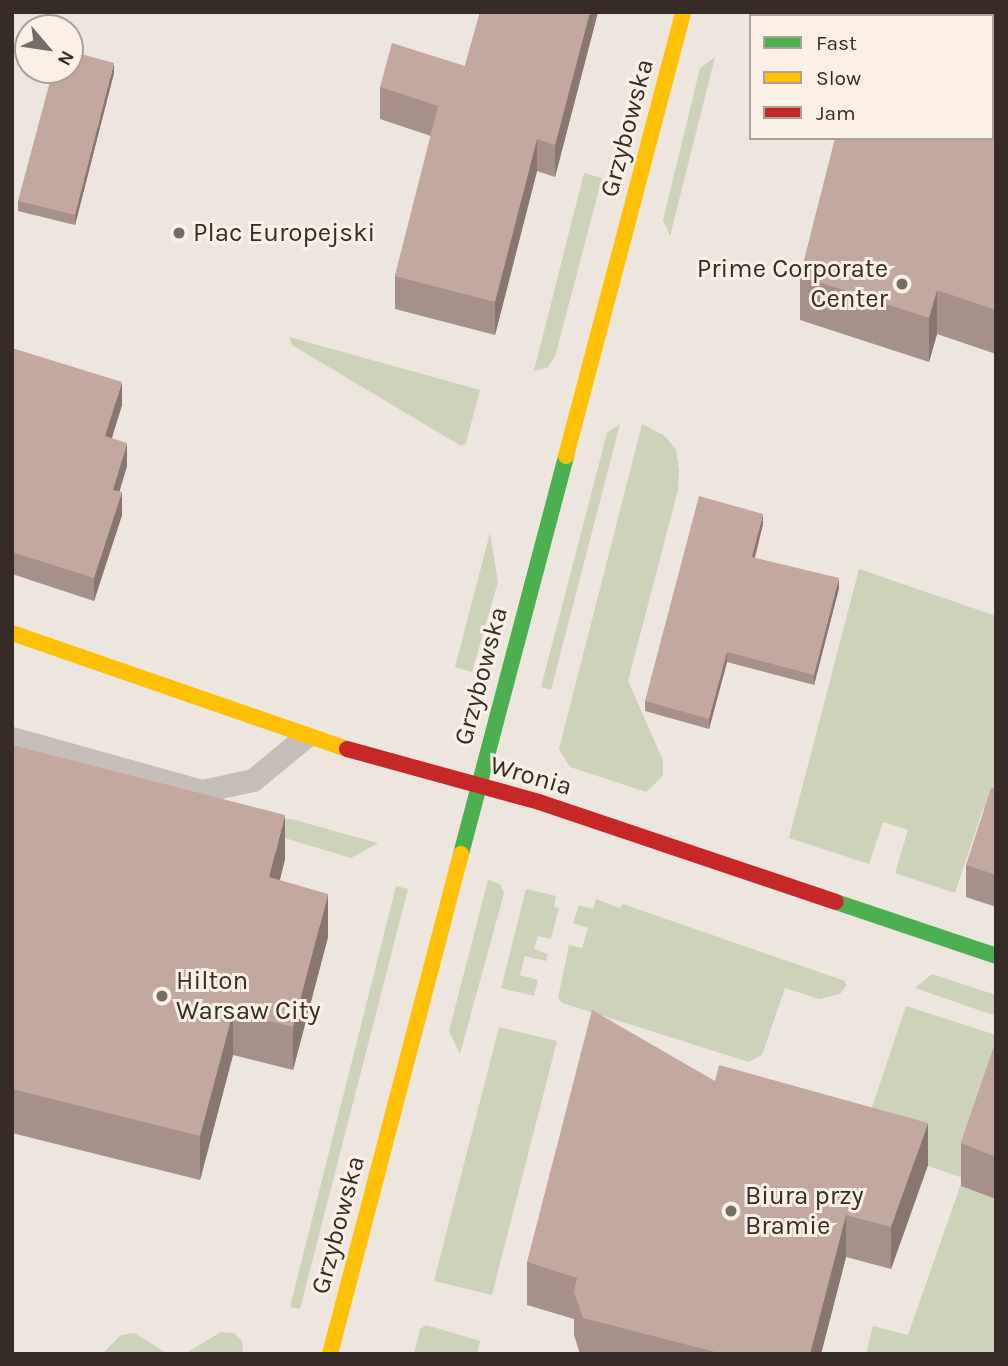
<!DOCTYPE html>
<html>
<head>
<meta charset="utf-8">
<style>
	body { margin:0 }
	#map { position:relative; width:1008px; height:1366px; overflow:hidden; background:#ede6de; font-family:Karla,sans-serif }
	div>[style] { position:absolute }
	[style*='--x'] { left:calc(var(--x)*1px); top:calc(var(--y)*1px); width:calc(var(--w)*1px); rotate:calc(var(--a)*1deg) }
	.green>* { inset:0; background:#ced2b8 }
	.lane>* { height:23px; margin:-11.5px; padding:0 11.5px; transform-origin:11.5px; border-radius:11.5px; background:#c5beb8 }
	.fast>* { height:16px; margin:-8px; padding:0 8px; transform-origin:8px; border-radius:8px; background:#4caf50 }
	.slow>* { height:16px; margin:-8px; padding:0 8px; transform-origin:8px; border-radius:8px; background:#ffc107 }
	.jam>* { height:16px; margin:-8px; padding:0 8px; transform-origin:8px; border-radius:8px; background:#c62828 }
	.wall>* { inset:0; background:#a79089 }
	.shaded-wall>* { inset:0; background:#88766f }
	.building>* { inset:0; background:#c2a89f }
	.dots>* { width:19px; height:19px; translate:-50% -50%; box-sizing:border-box; border:4px solid #faf0e5; border-radius:50% }
	span { translate:-50% -50%; white-space:nowrap; text-align:center; line-height:1.15; -webkit-text-stroke:6px #faf0e5; paint-order:stroke }
	.street-label { font-size:26px; color:#362b26 }
	.poi-label { font-size:26px; color:#362b26 }
	.left { translate:0 -50%; text-align:left }
	.right { translate:-100% -50%; text-align:right }
	.frame { position:absolute; inset:0; border:14px solid #362b26; pointer-events:none }
	.legend { position:absolute; left:749px; top:14px; width:245px; height:126px; box-sizing:border-box; background:#faf0e5; border:2px solid #aca199; margin:0; padding:9px 12px; list-style:none; font-size:21px; color:#362b26 }
	.legend li { display:flex; align-items:center; gap:14px; height:35px }
	.legend b { width:35px; border:2px solid #aca199 }
	.north { position:absolute; left:14px; top:14px; width:70px; height:70px; box-sizing:border-box; background:#faf0e5; border:2px solid #aca199; border-radius:50%; rotate:119deg; font-size:19px; font-weight:700; line-height:28px; text-align:center; color:#362b26 }
	.north::after { content:''; display:block; margin:auto; width:24px; height:32px; background:#766c66; clip-path:polygon(50% 0,100% 100%,50% 72%,0 100%) }
</style>
</head>
<body>
<div id="map">
	<div class="green">
		<i style="clip-path:polygon(715px 57px,670px 236px,663px 220px,700px 68px)"></i>
		<i style="clip-path:polygon(584px 173px,602px 178px,555px 357px,547px 368px,534px 371px)"></i>
		<i style="clip-path:polygon(289px 337px,480px 390px,466px 443px,461px 446px,292px 345px)"></i>
		<i style="clip-path:polygon(620px 424px,551px 690px,541px 687px,607px 433px)"></i>
		<i style="clip-path:polygon(642px 424px,665px 436px,676px 450px,679px 470px,678px 490px,628px 681px,663px 760px,663px 776px,646px 792px,570px 767px,559px 749px)"></i>
		<i style="clip-path:polygon(490px 533px,498px 582px,472px 672px,455px 667px)"></i>
		<i style="clip-path:polygon(859px 569px,996px 616px,996px 804px,983px 809px,955px 893px,895px 873px,908px 830px,883px 822px,869px 864px,789px 838px)"></i>
		<i style="clip-path:polygon(291px 819px,378px 843px,351px 858px,265px 832px,278px 820px)"></i>
		<i style="clip-path:polygon(488px 880px,500px 884px,504px 893px,460px 1054px,449px 1031px)"></i>
		<i style="clip-path:polygon(396px 886px,408px 889px,300px 1309px,290px 1307px)"></i>
		<i style="clip-path:polygon(526px 889px,556px 896px,554px 907px,559px 908px,551px 939px,538px 936px,534px 949px,548px 954px,546px 961px,525px 956px,520px 975px,538px 980px,534px 996px,501px 988px)"></i>
		<i style="clip-path:polygon(596px 899px,620px 908px,623px 904px,845px 981px,846px 986px,840px 994px,819px 999px,785px 988px,762px 1055px,749px 1062px,562px 1003px,558px 998px,569px 945px,582px 948px,588px 928px,573px 923px,579px 905px,593px 909px)"></i>
		<i style="clip-path:polygon(932px 974px,996px 995px,996px 1016px,915px 988px)"></i>
		<i style="clip-path:polygon(906px 1006px,996px 1035px,996px 1354px,866px 1354px,873px 1326px,908px 1335px,963px 1178px,873px 1147px,862px 1137px)"></i>
		<i style="clip-path:polygon(499px 1027px,557px 1041px,492px 1295px,434px 1281px)"></i>
		<i style="clip-path:polygon(426px 1325px,480px 1341px,477px 1354px,414px 1354px,420px 1329px)"></i>
		<i style="clip-path:polygon(221px 1332px,234px 1333px,242px 1341px,243px 1354px,184px 1354px)"></i>
		<i style="clip-path:polygon(134px 1333px,165px 1352px,171px 1354px,102px 1354px,121px 1335px)"></i>
	</div>
	<div class="lane">
		<i style="--x:12;--y:738;--w:197;--a:15.6"></i>
		<i style="--x:202;--y:791;--w:52;--a:-12.2"></i>
		<i style="--x:253;--y:780;--w:67;--a:-39.6"></i>
	</div>
	<div class="fast">
		<i style="--x:461;--y:854;--w:412;--a:-75.2"></i>
		<i style="--x:836;--y:902;--w:169;--a:18.6"></i>
	</div>
	<div class="slow">
		<i style="--x:566;--y:456;--w:459;--a:-75.2"></i>
		<i style="--x:12;--y:633;--w:355;--a:19.1"></i>
		<i style="--x:330;--y:1354;--w:517;--a:-75.32"></i>
	</div>
	<div class="jam">
		<i style="--x:347;--y:749;--w:199;--a:15.4"></i>
		<i style="--x:539;--y:802;--w:313;--a:18.6"></i>
	</div>
	<div class="wall">
		<i style="clip-path:polygon(480px 12px,598px 12px,555px 177px,537px 171px,495px 335px,395px 309px,395px 276px,431px 136px,380px 119px,380px 87px,465px 66px)"></i>
		<i style="clip-path:polygon(114px 73px,75px 225px,18px 211px,18px 201px)"></i>
		<i style="clip-path:polygon(994px 102px,996px 103px,996px 354px,937px 334px,929px 362px,800px 320px,800px 276px)"></i>
		<i style="clip-path:polygon(12px 348px,122px 405px,112px 438px,127px 466px,119px 492px,122px 515px,94px 601px,12px 574px)"></i>
		<i style="clip-path:polygon(763px 524px,755px 558px,839px 588px,814px 685px,727px 662px,709px 729px,645px 711px,645px 701px)"></i>
		<i style="clip-path:polygon(12px 745px,285px 859px,280px 880px,328px 937px,293px 1070px,233px 1055px,200px 1180px,12px 1133px)"></i>
		<i style="clip-path:polygon(996px 789px,996px 907px,966px 897px,966px 865px)"></i>
		<i style="clip-path:polygon(996px 1041px,996px 1199px,961px 1186px,961px 1143px)"></i>
		<i style="clip-path:polygon(715px 1081px,928px 1165px,891px 1269px,846px 1257px,821px 1354px,580px 1354px,574px 1335px,574px 1319px,527px 1305px,527px 1262px)"></i>
	</div>
	<div class="shaded-wall">
		<i style="clip-path:polygon(590px 12px,598px 12px,555px 177px,555px 145px)"></i>
		<i style="clip-path:polygon(996px 54px,996px 98px,992px 110px,992px 66px)"></i>
		<i style="clip-path:polygon(114px 63px,114px 73px,75px 225px,75px 215px)"></i>
		<i style="clip-path:polygon(537px 139px,537px 171px,495px 335px,495px 302px)"></i>
		<i style="clip-path:polygon(937px 290px,937px 334px,929px 362px,929px 318px)"></i>
		<i style="clip-path:polygon(122px 382px,122px 405px,105px 459px,105px 436px)"></i>
		<i style="clip-path:polygon(127px 443px,127px 466px,113px 513px,113px 490px)"></i>
		<i style="clip-path:polygon(122px 492px,122px 515px,94px 601px,94px 578px)"></i>
		<i style="clip-path:polygon(763px 514px,763px 524px,752px 567px,752px 557px)"></i>
		<i style="clip-path:polygon(839px 578px,839px 588px,814px 685px,814px 675px)"></i>
		<i style="clip-path:polygon(727px 652px,727px 662px,709px 729px,709px 719px)"></i>
		<i style="clip-path:polygon(285px 815px,285px 859px,269px 921px,269px 877px)"></i>
		<i style="clip-path:polygon(328px 894px,328px 937px,293px 1070px,293px 1027px)"></i>
		<i style="clip-path:polygon(233px 1012px,233px 1055px,200px 1180px,200px 1136px)"></i>
		<i style="clip-path:polygon(928px 1123px,928px 1165px,891px 1269px,891px 1227px)"></i>
		<i style="clip-path:polygon(846px 1215px,846px 1257px,821px 1354px,810px 1354px)"></i>
	</div>
	<div class="building">
		<i style="clip-path:polygon(480px 12px,590px 12px,555px 145px,537px 139px,495px 302px,395px 276px,438px 106px,380px 87px,392px 43px,465px 66px)"></i>
		<i style="clip-path:polygon(868px 12px,883px 12px,894px 16px,867px 16px)"></i>
		<i style="clip-path:polygon(992px 49px,996px 50px,992px 66px)"></i>
		<i style="clip-path:polygon(70px 51px,114px 63px,75px 215px,18px 201px,53px 70px,70px 70px)"></i>
		<i style="clip-path:polygon(992px 102px,996px 103px,996px 310px,937px 290px,929px 318px,800px 276px,835px 138px,992px 138px)"></i>
		<i style="clip-path:polygon(12px 348px,122px 382px,105px 436px,127px 443px,113px 490px,122px 492px,94px 578px,12px 552px)"></i>
		<i style="clip-path:polygon(699px 496px,763px 514px,752px 557px,839px 578px,814px 675px,727px 652px,709px 719px,645px 701px)"></i>
		<i style="clip-path:polygon(12px 745px,285px 815px,269px 877px,328px 894px,293px 1027px,233px 1012px,200px 1136px,12px 1089px)"></i>
		<i style="clip-path:polygon(991px 788px,996px 789px,996px 875px,966px 865px)"></i>
		<i style="clip-path:polygon(592px 1010px,715px 1081px,719px 1065px,928px 1123px,891px 1227px,846px 1215px,810px 1354px,723px 1354px,583px 1318px,574px 1292px,577px 1278px,527px 1262px)"></i>
		<i style="clip-path:polygon(996px 1041px,996px 1157px,961px 1143px)"></i>
	</div>
	<div class="dots">
		<i style="left:179px;top:233px;background:#766c66"></i>
		<i style="left:902px;top:284px;background:#766c66"></i>
		<i style="left:162px;top:996px;background:#766c66"></i>
		<i style="left:731px;top:1211px;background:#766c66"></i>
	</div>
	<div class="street-label">
		<span style="left:627px;top:128px;rotate:-75deg">Grzybowska</span>
		<span style="left:481px;top:676px;rotate:-75deg">Grzybowska</span>
		<span style="left:531px;top:776px;rotate:16deg">Wronia</span>
		<span style="left:338px;top:1225px;rotate:-75deg">Grzybowska</span>
	</div>
	<div class="poi-label">
		<span class="left" style="left:193px;top:233px">Plac Europejski</span>
		<span class="right" style="left:888px;top:284px">Prime Corporate<br>Center</span>
		<span class="left" style="left:176px;top:996px">Hilton<br>Warsaw City</span>
		<span class="left" style="left:745px;top:1211px">Biura przy<br>Bramie</span>
	</div>
	<div class="frame"></div>
	<ul class="legend">
	<li><b style="height:9px;background:#4caf50"></b>Fast</li>
	<li><b style="height:9px;background:#ffc107"></b>Slow</li>
	<li><b style="height:9px;background:#c62828"></b>Jam</li>
	</ul>
	<div class="north">N</div>
</div>
</body>
</html>
